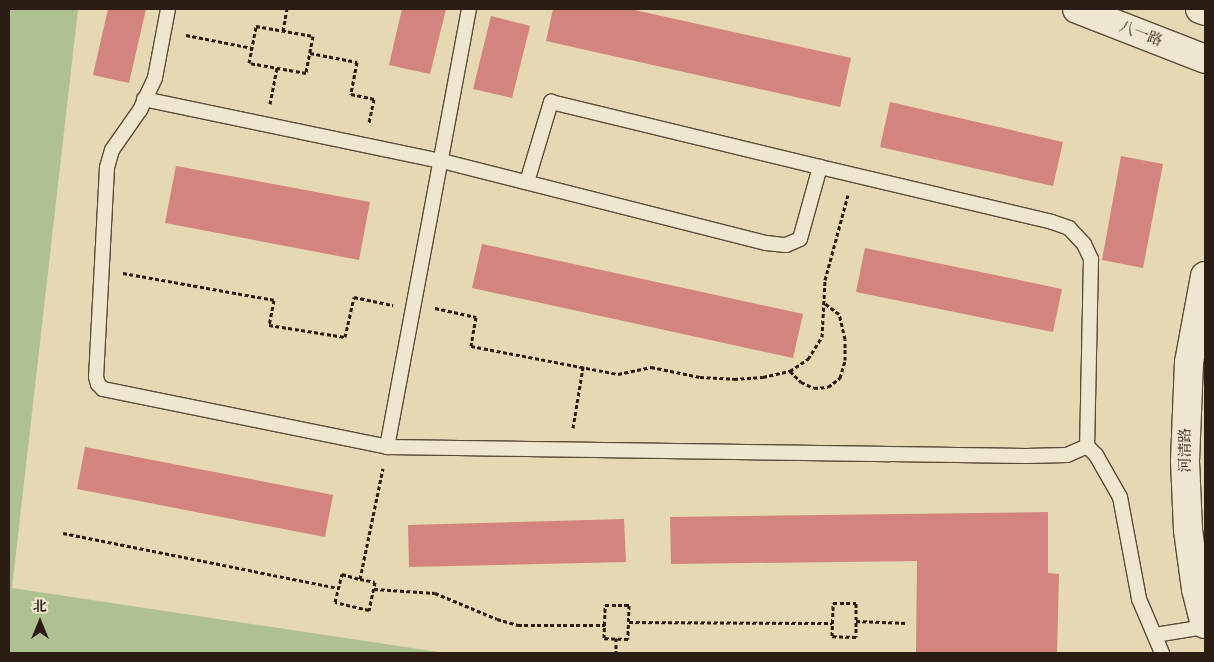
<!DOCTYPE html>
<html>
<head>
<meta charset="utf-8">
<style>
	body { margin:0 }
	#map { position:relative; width:1214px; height:662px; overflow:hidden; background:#e5d8b3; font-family:Alegreya,"Noto Serif SC",serif }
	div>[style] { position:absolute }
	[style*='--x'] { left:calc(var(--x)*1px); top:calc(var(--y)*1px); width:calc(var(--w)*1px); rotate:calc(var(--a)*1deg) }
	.green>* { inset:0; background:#afc091 }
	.building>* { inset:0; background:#d3847d }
	.path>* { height:3px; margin-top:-1.5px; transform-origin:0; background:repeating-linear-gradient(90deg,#2b1d13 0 4px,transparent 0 6.5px) }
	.roads { filter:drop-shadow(1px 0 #5a4c3b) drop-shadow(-1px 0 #5a4c3b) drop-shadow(0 1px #5a4c3b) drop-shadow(0 -1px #5a4c3b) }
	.service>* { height:14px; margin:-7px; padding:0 7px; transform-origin:7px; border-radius:7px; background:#eee6ce }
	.tertiary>* { height:28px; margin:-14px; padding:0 14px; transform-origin:14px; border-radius:14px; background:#eee6ce }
	.secondary>* { height:28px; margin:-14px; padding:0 14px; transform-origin:14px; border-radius:14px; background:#eee6ce }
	span { translate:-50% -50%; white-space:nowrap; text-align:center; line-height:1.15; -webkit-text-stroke:4px #eee6ce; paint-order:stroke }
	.street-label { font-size:15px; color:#2b1d13 }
	.frame { position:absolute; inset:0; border:10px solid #2b1d13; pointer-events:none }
	.north { position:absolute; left:15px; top:597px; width:50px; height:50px; -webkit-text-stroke:4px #eee6ce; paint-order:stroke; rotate:0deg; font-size:14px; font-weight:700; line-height:20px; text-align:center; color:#2b1d13 }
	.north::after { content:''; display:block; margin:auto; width:18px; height:22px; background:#2b1d13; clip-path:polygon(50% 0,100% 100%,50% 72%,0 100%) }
</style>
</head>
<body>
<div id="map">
	<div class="green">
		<i style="clip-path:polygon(9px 9px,78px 9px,12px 588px,445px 653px,9px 653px)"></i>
	</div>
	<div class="building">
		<i style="clip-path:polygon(108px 9px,146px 9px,129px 83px,93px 75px)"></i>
		<i style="clip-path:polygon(402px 9px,446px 9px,430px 74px,389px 65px)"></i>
		<i style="clip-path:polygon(553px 9px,630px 9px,851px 58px,840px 107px,546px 41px)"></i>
		<i style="clip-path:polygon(491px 16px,530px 26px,512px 98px,473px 89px)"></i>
		<i style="clip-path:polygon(890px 102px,1063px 142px,1053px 186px,880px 147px)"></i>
		<i style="clip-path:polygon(1121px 156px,1163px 164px,1143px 268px,1102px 260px)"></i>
		<i style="clip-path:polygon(176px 166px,370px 202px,359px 260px,165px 223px)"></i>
		<i style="clip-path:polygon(482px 244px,803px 314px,793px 358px,472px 288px)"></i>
		<i style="clip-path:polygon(865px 248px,1062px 289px,1053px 332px,856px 292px)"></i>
		<i style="clip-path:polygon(85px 447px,333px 495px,325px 537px,77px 489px)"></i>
		<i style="clip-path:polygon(1048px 512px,1048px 573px,1059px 574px,1057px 653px,916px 653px,917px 561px,671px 564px,670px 517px)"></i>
		<i style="clip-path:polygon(624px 519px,626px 562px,409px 567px,408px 525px)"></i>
	</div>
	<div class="path">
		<i style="--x:256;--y:26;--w:58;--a:10"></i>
		<i style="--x:313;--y:36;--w:38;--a:101"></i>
		<i style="--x:306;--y:73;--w:58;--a:-170"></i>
		<i style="--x:249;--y:63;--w:38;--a:-79"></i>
		<i style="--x:283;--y:31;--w:22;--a:-80"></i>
		<i style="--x:186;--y:35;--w:67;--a:11.1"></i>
		<i style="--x:310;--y:53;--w:48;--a:10.8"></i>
		<i style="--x:357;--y:62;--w:33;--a:101"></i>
		<i style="--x:351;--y:94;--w:24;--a:12"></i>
		<i style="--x:374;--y:99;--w:25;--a:102"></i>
		<i style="--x:270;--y:104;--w:38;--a:-79"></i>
		<i style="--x:123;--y:273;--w:153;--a:10.1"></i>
		<i style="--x:274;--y:300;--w:25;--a:101"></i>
		<i style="--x:269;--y:325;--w:77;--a:9"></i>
		<i style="--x:345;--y:337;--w:41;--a:-77.3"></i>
		<i style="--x:354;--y:297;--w:40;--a:12"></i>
		<i style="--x:435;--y:308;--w:42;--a:12.4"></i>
		<i style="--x:476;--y:317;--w:29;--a:100"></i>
		<i style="--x:471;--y:346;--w:150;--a:10.8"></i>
		<i style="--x:618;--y:374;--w:34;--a:-12"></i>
		<i style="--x:651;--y:367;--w:50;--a:11.5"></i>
		<i style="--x:700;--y:377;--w:34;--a:3"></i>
		<i style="--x:734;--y:379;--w:29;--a:-4"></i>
		<i style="--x:763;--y:377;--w:28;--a:-13"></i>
		<i style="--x:790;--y:371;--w:22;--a:-34"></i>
		<i style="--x:808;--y:359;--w:26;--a:-58"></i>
		<i style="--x:822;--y:337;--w:57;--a:-87"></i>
		<i style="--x:825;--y:280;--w:88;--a:-74.9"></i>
		<i style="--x:790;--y:371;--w:16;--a:45"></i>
		<i style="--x:801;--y:382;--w:14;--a:25"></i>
		<i style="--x:814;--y:388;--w:14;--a:-4"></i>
		<i style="--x:828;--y:387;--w:15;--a:-37"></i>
		<i style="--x:840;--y:378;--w:19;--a:-74"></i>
		<i style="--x:845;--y:360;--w:21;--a:-90"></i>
		<i style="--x:845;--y:339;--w:26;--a:-103"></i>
		<i style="--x:839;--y:314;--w:20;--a:-143"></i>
		<i style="--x:573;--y:428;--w:62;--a:-80.7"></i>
		<i style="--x:63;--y:533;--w:280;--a:11.3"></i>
		<i style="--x:360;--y:579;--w:15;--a:11"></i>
		<i style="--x:375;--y:582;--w:29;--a:102"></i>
		<i style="--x:369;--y:610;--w:35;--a:-167"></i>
		<i style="--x:335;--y:602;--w:29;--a:-76"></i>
		<i style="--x:342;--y:574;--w:19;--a:16"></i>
		<i style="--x:360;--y:579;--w:113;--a:-78.3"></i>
		<i style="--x:374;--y:589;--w:61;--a:3.8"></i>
		<i style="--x:435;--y:593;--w:67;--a:22.8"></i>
		<i style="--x:497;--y:619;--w:22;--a:16"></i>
		<i style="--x:518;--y:625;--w:87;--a:0"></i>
		<i style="--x:833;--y:603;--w:23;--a:0"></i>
		<i style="--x:856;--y:603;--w:34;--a:90"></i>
		<i style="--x:856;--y:637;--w:24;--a:-178"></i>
		<i style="--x:832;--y:636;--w:33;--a:-88"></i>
		<i style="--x:605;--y:605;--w:24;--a:0"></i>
		<i style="--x:629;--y:605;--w:34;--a:92"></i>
		<i style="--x:628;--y:639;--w:24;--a:-178"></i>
		<i style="--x:604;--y:638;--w:33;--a:-88"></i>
		<i style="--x:856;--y:621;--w:52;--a:2.2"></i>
		<i style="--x:629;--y:622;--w:203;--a:0.3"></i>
		<i style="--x:616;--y:638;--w:15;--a:90"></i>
	</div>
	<div class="roads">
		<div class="service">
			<i style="--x:168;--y:9;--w:70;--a:100.7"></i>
			<i style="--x:155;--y:78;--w:35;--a:115"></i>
			<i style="--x:140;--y:110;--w:49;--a:125"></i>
			<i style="--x:112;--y:150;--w:19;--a:106"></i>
			<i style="--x:107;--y:168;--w:209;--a:93"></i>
			<i style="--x:96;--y:377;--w:7;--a:74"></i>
			<i style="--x:98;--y:384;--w:7;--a:45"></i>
			<i style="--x:103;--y:389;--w:290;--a:11.5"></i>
			<i style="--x:387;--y:447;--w:639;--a:0.81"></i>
			<i style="--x:1026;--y:456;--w:41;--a:-1.4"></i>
			<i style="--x:1067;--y:455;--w:22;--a:-24"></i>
			<i style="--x:144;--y:99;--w:304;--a:11.8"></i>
			<i style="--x:442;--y:161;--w:334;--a:14.2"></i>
			<i style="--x:766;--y:243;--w:20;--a:6"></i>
			<i style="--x:786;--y:245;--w:15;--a:-23"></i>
			<i style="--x:800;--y:239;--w:75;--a:-74.5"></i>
			<i style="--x:820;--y:167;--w:238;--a:13.3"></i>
			<i style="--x:1052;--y:222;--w:18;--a:19"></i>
			<i style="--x:1069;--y:228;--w:22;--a:47"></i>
			<i style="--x:1084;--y:244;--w:17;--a:65"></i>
			<i style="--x:1091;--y:259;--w:187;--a:91.2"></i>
			<i style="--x:1087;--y:446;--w:13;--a:45"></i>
			<i style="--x:1096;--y:455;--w:48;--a:60.3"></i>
			<i style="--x:1120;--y:497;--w:104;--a:79.4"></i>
			<i style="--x:1139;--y:599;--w:59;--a:66.9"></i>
			<i style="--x:527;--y:182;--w:84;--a:-73.3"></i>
			<i style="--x:551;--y:102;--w:277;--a:13.6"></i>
			<i style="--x:387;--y:447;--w:446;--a:-79.4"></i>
			<i style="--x:1155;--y:635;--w:51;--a:-9.1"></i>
		</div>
		<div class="tertiary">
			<i style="--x:1205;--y:276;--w:87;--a:100.5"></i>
			<i style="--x:1189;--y:362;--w:99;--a:92.3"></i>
			<i style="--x:1185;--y:461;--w:69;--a:87.5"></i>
			<i style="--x:1188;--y:530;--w:60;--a:82.3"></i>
			<i style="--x:1196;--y:589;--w:36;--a:76"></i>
		</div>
		<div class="secondary">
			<i style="--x:1077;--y:9;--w:137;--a:21.3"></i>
			<i style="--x:1200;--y:9;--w:5;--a:22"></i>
		</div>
	</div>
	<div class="street-label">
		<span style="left:1141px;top:34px;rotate:21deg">八一路</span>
		<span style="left:1186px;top:450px;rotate:-90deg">河清路</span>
	</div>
	<div class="frame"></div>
	<div class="north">北</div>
</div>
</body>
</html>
